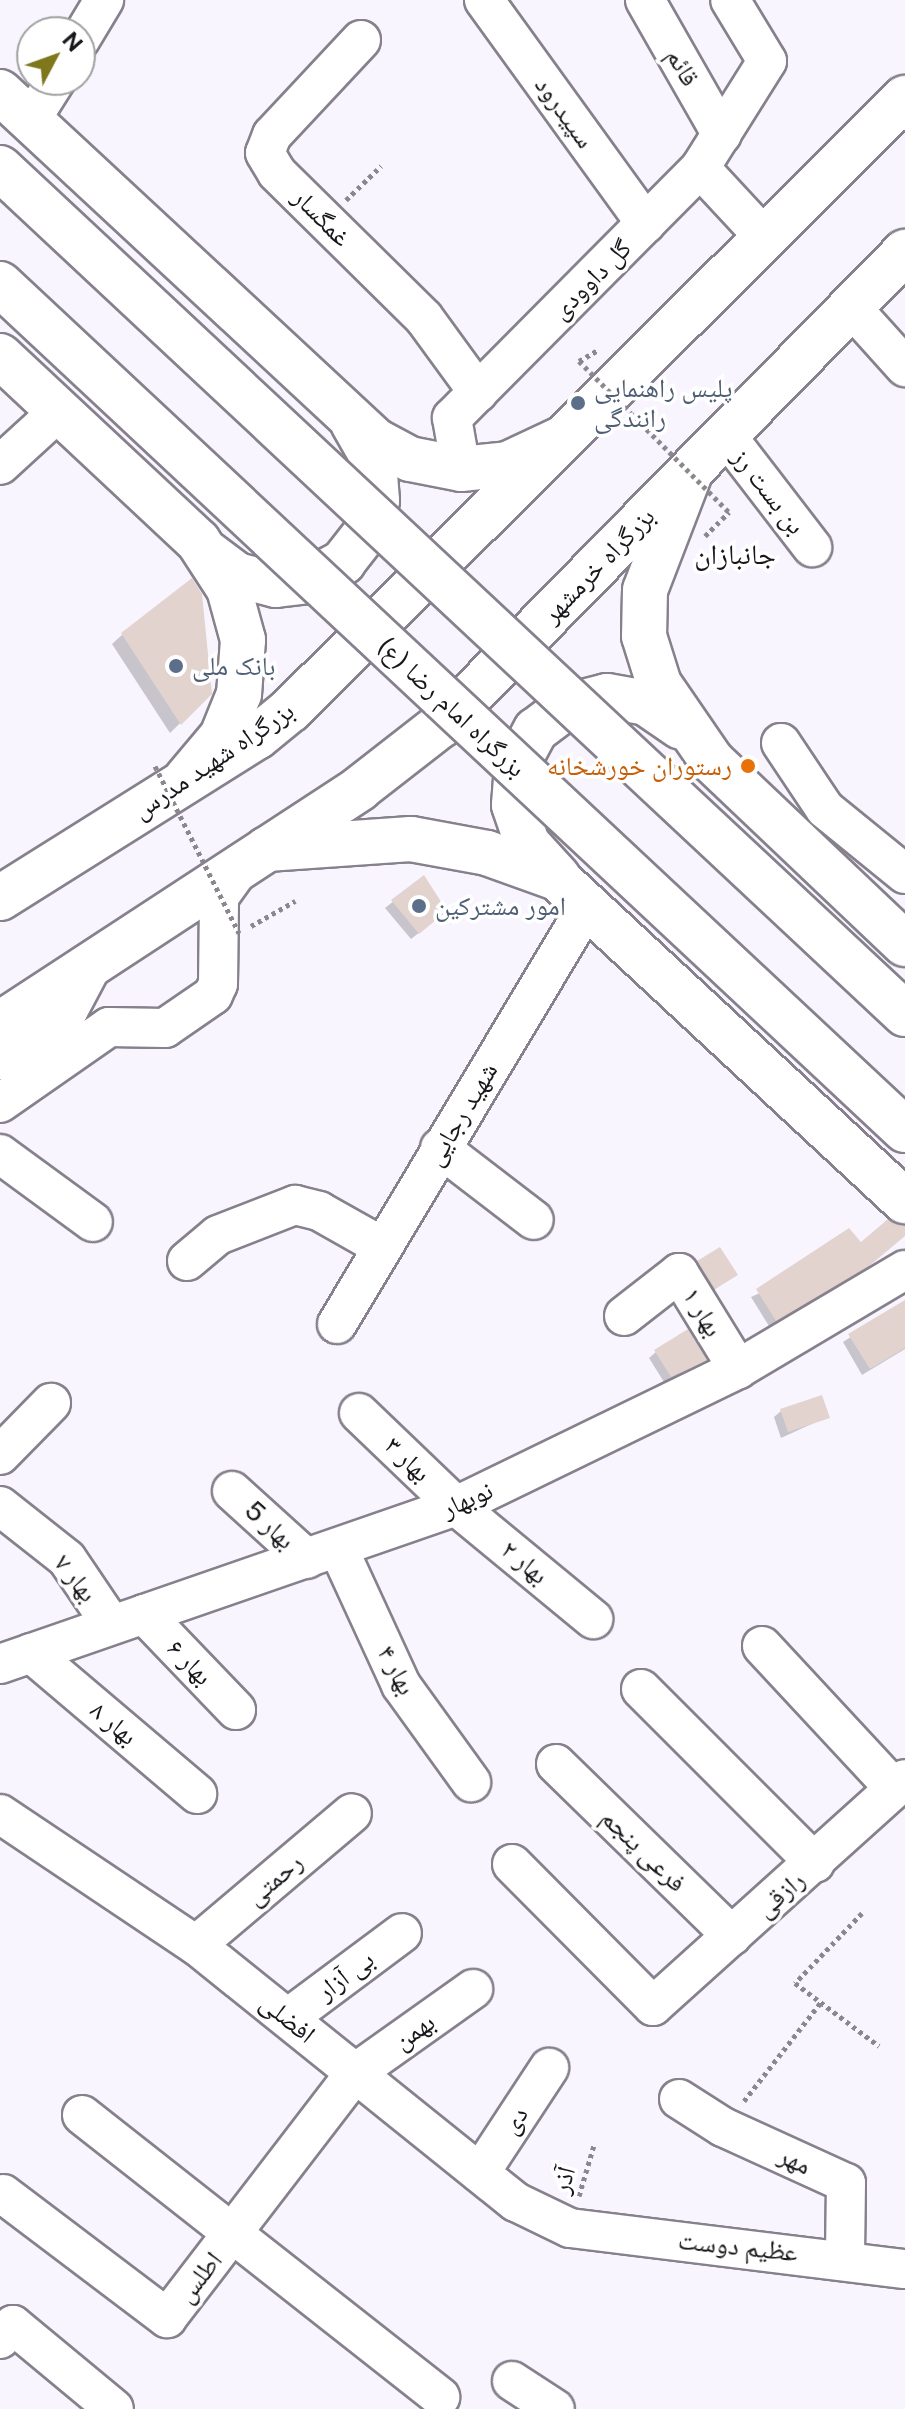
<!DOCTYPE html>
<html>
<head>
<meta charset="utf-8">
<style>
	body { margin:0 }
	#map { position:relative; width:905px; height:2409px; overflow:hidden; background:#f9f5ff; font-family:"Public Sans","Noto Naskh Arabic",sans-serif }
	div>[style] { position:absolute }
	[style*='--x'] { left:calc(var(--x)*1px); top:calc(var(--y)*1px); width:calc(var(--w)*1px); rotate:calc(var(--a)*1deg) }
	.shadow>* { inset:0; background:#0003 }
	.building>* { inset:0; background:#e2d3cf }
	.path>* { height:5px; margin-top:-2.5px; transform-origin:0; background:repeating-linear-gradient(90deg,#8a878e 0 4px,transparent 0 8px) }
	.roads { filter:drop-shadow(2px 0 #86818c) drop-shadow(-2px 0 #86818c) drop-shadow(0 2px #86818c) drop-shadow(0 -2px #86818c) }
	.minor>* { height:38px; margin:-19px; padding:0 19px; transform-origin:19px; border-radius:19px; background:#fff }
	.major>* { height:44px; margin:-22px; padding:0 22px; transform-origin:22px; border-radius:22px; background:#fff }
	.highway>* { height:44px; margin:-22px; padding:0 22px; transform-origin:22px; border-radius:22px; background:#fff }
	.path-bridge>* { height:5px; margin-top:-2.5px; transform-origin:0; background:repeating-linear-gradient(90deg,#8a878e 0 4px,transparent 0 8px) }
	.bridges { filter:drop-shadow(2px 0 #86818c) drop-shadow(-2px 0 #86818c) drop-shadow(0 2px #86818c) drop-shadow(0 -2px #86818c) }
	.highway-bridge>* { height:44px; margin:-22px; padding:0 22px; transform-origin:22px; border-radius:22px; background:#fff }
	.dots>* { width:22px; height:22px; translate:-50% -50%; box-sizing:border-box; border:4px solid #fff; border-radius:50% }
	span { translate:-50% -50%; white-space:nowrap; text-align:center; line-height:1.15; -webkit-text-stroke:7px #fff; paint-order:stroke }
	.street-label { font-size:26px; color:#18161a }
	.service-label { font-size:26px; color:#4e5e75 }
	.left { translate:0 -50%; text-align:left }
	.food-label { font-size:26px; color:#c56008 }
	.right { translate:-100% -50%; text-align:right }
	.neighbourhood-label { font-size:28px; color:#18161a }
	.north { position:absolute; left:16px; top:16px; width:80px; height:80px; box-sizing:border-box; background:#fff; border:2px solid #a3a2a3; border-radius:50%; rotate:49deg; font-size:22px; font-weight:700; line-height:32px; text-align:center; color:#18161a }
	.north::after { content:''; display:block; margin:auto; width:28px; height:36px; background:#7e771c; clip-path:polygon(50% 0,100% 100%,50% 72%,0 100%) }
</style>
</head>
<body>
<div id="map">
	<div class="shadow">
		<i style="clip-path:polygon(123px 634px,210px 694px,170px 733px,112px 644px)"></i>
		<i style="clip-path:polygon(423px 878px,438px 918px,411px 939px,385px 908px)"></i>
		<i style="clip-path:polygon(905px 1225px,905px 1234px,858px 1273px,769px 1326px,751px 1297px)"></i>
		<i style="clip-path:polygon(699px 1262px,735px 1275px,707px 1295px,692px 1269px)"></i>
		<i style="clip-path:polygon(905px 1302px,905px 1349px,862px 1375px,843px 1342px)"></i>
		<i style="clip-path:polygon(656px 1352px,704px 1360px,664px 1382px,649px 1358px)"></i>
		<i style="clip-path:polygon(781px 1411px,827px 1417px,781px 1438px,774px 1417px)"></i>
	</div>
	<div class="building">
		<i style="clip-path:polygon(192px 578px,202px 594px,212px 694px,181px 725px,121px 633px)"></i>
		<i style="clip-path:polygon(424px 875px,447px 911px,419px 934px,391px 900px)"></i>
		<i style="clip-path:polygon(888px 1219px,905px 1225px,905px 1236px,868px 1267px,776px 1321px,756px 1289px,849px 1228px,861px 1242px)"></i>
		<i style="clip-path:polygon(720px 1247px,738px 1275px,715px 1289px,697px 1261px)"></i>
		<i style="clip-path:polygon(905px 1300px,905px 1348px,870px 1369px,848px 1334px)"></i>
		<i style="clip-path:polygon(688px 1329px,707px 1360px,671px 1377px,654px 1350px)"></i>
		<i style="clip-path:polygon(822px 1395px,830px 1418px,788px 1432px,780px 1409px)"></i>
	</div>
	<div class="path">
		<i style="--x:346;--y:200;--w:49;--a:-44.2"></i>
		<i style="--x:579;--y:361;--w:22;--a:-30"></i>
		<i style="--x:705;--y:536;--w:34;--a:-45"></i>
		<i style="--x:251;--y:926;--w:51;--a:-29.6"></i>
		<i style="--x:862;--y:1913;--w:97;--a:133.7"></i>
		<i style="--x:795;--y:1983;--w:105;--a:36.9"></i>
		<i style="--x:744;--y:2101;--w:125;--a:-52.1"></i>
		<i style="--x:579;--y:2196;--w:53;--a:-73.6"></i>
	</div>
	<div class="roads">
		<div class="minor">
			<i style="--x:484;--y:0;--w:276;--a:54.1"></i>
			<i style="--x:645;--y:0;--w:155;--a:60.3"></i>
			<i style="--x:80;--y:40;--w:47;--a:-59"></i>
			<i style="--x:361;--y:40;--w:130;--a:133.1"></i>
			<i style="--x:272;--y:135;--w:19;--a:111"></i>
			<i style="--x:265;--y:153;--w:23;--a:59"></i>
			<i style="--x:277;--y:173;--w:206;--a:44.6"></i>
			<i style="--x:424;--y:318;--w:92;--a:53.9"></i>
			<i style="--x:30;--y:121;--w:49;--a:-57.6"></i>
			<i style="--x:700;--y:168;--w:96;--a:47.1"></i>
			<i style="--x:851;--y:307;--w:81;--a:48"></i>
			<i style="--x:725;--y:434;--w:143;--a:52.4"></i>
			<i style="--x:0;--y:465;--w:80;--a:-42.5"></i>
			<i style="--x:461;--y:469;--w:52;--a:-100"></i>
			<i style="--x:452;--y:418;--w:352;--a:-45.2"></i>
			<i style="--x:700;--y:168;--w:126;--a:-57.9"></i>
			<i style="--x:767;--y:61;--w:71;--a:-121.2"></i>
			<i style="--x:781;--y:743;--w:79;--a:56.3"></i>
			<i style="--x:825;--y:809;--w:103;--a:39.1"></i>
			<i style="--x:0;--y:1060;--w:84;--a:-35.8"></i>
			<i style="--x:68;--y:1011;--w:58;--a:-62.1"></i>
			<i style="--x:0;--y:1103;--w:133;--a:-34.9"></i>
			<i style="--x:109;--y:1027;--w:56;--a:1"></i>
			<i style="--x:165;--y:1028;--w:58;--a:-34.5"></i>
			<i style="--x:213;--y:995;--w:12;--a:-66"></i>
			<i style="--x:218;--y:984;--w:87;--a:-89.3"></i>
			<i style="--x:219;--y:897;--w:39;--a:-54"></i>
			<i style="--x:440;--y:1148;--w:118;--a:37.5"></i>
			<i style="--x:0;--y:1154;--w:115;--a:36.2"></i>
			<i style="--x:187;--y:1261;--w:40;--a:-40"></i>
			<i style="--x:218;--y:1235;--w:83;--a:-21.3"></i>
			<i style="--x:295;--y:1205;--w:25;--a:14"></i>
			<i style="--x:319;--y:1211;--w:71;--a:29.4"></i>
			<i style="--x:624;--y:1316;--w:70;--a:-38"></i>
			<i style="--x:679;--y:1273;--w:113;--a:58.4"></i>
			<i style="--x:337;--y:1324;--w:489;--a:-59.1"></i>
			<i style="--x:359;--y:1413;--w:134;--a:43.8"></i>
			<i style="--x:456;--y:1506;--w:178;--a:39.5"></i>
			<i style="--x:0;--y:1455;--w:73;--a:-45.6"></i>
			<i style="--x:232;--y:1491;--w:101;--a:42.2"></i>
			<i style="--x:0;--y:1506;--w:85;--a:38.3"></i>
			<i style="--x:67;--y:1559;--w:78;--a:55.9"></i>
			<i style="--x:339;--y:1550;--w:149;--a:65.3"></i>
			<i style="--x:401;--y:1685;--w:120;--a:54.2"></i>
			<i style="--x:144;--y:1614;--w:133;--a:46.2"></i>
			<i style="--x:762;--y:1646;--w:194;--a:47.1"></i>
			<i style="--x:31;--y:1653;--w:218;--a:40.3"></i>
			<i style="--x:0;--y:1664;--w:483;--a:-19.1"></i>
			<i style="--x:456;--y:1506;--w:314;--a:-25.9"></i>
			<i style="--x:738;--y:1369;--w:194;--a:-30.7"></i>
			<i style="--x:641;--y:1689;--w:246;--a:45"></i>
			<i style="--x:556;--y:1764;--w:246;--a:44.3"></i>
			<i style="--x:0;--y:1814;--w:236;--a:33.8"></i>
			<i style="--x:196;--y:1945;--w:410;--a:38.8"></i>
			<i style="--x:516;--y:2202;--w:60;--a:25.7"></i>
			<i style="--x:570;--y:2228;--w:337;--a:7"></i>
			<i style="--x:512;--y:1864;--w:200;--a:45.2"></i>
			<i style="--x:653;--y:2006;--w:339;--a:-42"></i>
			<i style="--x:196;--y:1945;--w:204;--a:-40.2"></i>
			<i style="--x:288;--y:2018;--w:142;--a:-36.7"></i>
			<i style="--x:679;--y:2099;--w:52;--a:32.5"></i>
			<i style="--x:723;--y:2127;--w:135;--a:24.5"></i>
			<i style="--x:846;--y:2183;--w:75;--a:90.8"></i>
			<i style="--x:82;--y:2115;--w:456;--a:38.2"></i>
			<i style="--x:480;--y:2173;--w:126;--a:-56.7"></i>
			<i style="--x:3;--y:2194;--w:206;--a:37.1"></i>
			<i style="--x:167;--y:2318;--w:309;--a:-52.5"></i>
			<i style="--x:355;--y:2073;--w:145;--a:-35.4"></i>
			<i style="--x:0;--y:2339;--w:19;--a:-47"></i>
			<i style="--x:13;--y:2325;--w:131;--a:39.7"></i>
			<i style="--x:512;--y:2381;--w:51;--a:33.1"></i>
		</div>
		<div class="major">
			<i style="--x:0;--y:92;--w:513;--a:42.87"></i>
			<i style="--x:376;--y:441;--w:38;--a:28"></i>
			<i style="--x:410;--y:459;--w:52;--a:11.1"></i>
			<i style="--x:461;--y:469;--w:47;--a:-6.1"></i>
			<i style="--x:508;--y:464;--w:59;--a:-25.3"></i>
			<i style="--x:0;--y:356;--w:271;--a:43.1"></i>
			<i style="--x:198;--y:541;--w:57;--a:57.1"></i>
			<i style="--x:229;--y:589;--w:53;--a:74.6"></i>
			<i style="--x:243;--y:640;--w:54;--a:94.2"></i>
			<i style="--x:239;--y:694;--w:45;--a:112"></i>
			<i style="--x:222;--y:736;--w:56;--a:129.9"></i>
			<i style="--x:690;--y:473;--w:125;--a:111"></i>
			<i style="--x:645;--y:590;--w:46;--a:91.2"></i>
			<i style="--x:644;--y:636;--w:50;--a:72.6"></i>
			<i style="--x:659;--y:684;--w:93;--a:55.5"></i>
			<i style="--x:712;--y:761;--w:266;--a:43.5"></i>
			<i style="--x:209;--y:554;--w:35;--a:37"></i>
			<i style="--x:237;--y:575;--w:40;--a:14.4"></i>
			<i style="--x:276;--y:585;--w:32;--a:-7"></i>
			<i style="--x:308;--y:581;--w:40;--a:-28"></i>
			<i style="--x:343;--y:562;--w:39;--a:-52"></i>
			<i style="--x:367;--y:531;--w:32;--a:-72"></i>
			<i style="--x:377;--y:501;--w:41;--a:-94.2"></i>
			<i style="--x:374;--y:460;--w:43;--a:-119.6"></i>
			<i style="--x:267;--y:849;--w:144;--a:-4"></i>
			<i style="--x:411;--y:839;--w:77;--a:10.4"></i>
			<i style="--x:487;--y:853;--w:74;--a:19.7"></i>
			<i style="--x:557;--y:878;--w:475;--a:42.9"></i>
			<i style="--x:558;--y:877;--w:46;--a:-132.4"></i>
			<i style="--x:527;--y:843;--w:40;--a:-108.9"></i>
			<i style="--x:514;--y:805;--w:40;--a:-85.7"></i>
			<i style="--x:517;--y:765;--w:40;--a:-62"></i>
			<i style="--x:536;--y:730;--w:40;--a:-37"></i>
			<i style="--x:568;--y:706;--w:40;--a:-14.4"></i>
			<i style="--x:607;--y:696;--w:40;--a:10"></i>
			<i style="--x:646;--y:703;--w:42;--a:34.4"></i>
		</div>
		<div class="highway">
			<i style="--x:0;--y:898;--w:303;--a:-32.1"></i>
			<i style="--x:257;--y:737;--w:43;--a:-39.3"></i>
			<i style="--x:290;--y:710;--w:868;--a:-44.86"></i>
			<i style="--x:0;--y:1024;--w:430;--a:-33.2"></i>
			<i style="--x:360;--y:788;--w:103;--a:-37.9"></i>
			<i style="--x:441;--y:725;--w:663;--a:-45.55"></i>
		</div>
	</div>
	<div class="path-bridge">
		<i style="--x:579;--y:361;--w:213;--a:45.2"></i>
		<i style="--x:155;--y:766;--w:187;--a:63.3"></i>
	</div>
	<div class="bridges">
		<div class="highway-bridge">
			<i style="--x:0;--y:168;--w:1239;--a:43.07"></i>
			<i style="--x:0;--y:284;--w:1239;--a:43.07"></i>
		</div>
	</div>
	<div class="dots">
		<i style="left:578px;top:403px;background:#5c6f8a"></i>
		<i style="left:176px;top:666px;background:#5c6f8a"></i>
		<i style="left:748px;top:766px;background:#e8710a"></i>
		<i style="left:419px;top:906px;background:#5c6f8a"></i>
	</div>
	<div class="street-label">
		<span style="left:683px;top:67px;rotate:60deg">قائم</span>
		<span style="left:565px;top:112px;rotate:54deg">سپیدرود</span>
		<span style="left:322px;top:217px;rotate:45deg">غمگسار</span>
		<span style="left:591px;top:279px;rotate:-45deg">گل داوودی</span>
		<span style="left:769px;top:491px;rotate:52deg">بن بست رز</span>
		<span style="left:598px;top:565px;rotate:-46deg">بزرگراه خرمشهر</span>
		<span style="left:452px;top:707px;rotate:43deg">بزرگراه امام رضا (ع)</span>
		<span style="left:213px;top:760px;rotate:-34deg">بزرگراه شهید مدرس</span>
		<span style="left:461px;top:1114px;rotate:-59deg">شهید رجایی</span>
		<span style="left:703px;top:1312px;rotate:59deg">بهار ۱</span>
		<span style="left:408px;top:1459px;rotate:44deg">بهار ۳</span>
		<span style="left:467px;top:1499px;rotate:-24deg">نوبهار</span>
		<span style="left:270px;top:1525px;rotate:42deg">بهار 5</span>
		<span style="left:525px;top:1562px;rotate:40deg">بهار ۲</span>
		<span style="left:76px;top:1578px;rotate:52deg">بهار ۷</span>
		<span style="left:190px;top:1662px;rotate:46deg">بهار ۶</span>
		<span style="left:397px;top:1670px;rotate:62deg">بهار ۴</span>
		<span style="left:114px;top:1723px;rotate:40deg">بهار ۸</span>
		<span style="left:644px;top:1850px;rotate:44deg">فرعی پنجم</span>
		<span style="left:274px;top:1879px;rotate:-40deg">رحمتی</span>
		<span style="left:780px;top:1894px;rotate:-41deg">رازقی</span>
		<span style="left:345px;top:1975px;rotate:-37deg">بی آزار</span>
		<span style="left:288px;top:2018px;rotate:39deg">افضلی</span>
		<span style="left:414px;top:2031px;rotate:-35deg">بهمن</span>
		<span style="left:514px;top:2120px;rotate:-57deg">دی</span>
		<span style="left:795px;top:2160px;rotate:25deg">مهر</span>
		<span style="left:563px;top:2180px;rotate:-74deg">آذر</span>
		<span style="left:738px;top:2246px;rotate:6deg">عظیم دوست</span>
		<span style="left:199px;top:2277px;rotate:-52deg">اطلس</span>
	</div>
	<div class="service-label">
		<span class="left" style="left:594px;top:403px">پلیس راهنمایی<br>رانندگی</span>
		<span class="left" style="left:192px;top:666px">بانک ملی</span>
		<span class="left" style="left:435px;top:906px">امور مشترکین</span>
	</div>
	<div class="food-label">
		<span class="right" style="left:732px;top:766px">رستوران خورشخانه</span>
	</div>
	<div class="neighbourhood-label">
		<span style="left:735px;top:554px">جانبازان</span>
	</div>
	<div class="north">N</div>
</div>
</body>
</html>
